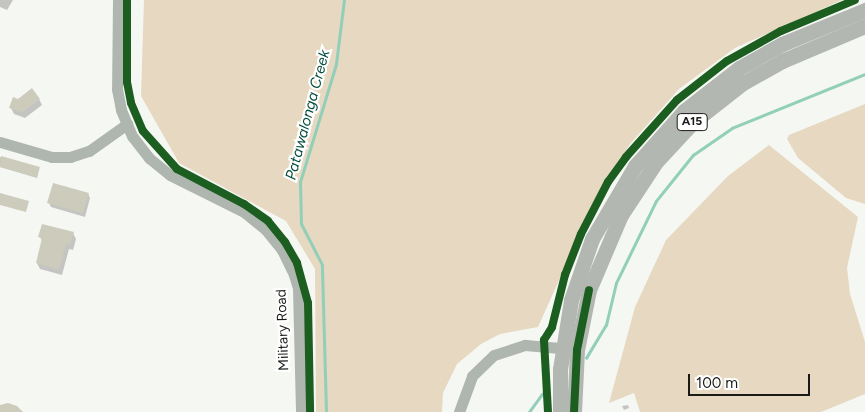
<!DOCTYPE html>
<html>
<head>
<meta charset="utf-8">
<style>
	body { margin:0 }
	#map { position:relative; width:865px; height:412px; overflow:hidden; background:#f5f7f3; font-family:Figtree,sans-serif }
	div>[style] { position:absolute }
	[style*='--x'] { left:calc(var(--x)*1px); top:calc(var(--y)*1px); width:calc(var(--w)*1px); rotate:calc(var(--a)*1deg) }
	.green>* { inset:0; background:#e7d8c1 }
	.shadow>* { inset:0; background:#0003 }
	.stream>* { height:2.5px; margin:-1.25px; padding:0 1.25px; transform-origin:1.25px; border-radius:1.25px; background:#92cfb8 }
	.building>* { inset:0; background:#cdccbc }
	.minor>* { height:11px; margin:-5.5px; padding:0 5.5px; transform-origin:5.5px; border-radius:5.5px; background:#afb6af }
	.major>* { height:15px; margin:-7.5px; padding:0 7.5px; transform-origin:7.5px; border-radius:7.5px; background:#b2b8b1 }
	.cycleway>* { height:8px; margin:-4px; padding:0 4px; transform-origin:4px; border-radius:4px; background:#1b5e20 }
	span { translate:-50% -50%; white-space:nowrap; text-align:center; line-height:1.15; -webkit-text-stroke:4.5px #fff; paint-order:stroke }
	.shield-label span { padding:1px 4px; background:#fff; border:1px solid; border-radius:4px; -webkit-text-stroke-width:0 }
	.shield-label { font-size:12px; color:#1a1b19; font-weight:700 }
	.street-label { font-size:14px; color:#1a1b19 }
	.water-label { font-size:15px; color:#044f3b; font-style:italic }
	.scale { position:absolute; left:688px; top:374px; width:122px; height:22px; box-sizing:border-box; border:2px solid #1a1b19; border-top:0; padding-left:6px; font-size:15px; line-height:18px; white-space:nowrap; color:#1a1b19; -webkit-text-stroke:4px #fff; paint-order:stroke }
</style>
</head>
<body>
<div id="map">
	<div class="green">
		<i style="clip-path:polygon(144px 0,842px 0,735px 48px,679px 89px,630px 144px,593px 205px,538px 327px,500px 334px,481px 344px,457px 364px,443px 393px,442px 412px,316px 412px,315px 269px,286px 221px,179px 163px,141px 96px)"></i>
		<i style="clip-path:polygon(865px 104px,865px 204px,846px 198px,798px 158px,787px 139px,789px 135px)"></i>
		<i style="clip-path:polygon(769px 145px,858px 217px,847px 268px,850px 294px,865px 342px,865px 394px,821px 412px,640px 412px,634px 393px,609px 403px,635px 307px,666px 240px,728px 176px)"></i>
	</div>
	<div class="shadow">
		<i style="clip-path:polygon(0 0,13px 0,7px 10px,0 7px)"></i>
		<i style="clip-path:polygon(39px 99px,42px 105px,25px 118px,14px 114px,11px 108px,18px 100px)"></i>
		<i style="clip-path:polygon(0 157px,39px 168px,37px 178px,0 167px)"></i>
		<i style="clip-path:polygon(88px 194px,90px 198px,85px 217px,51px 207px,49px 203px)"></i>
		<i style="clip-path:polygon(73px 233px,76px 239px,73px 250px,69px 249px,62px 275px,40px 269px,37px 263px,43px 242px,40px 237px)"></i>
		<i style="clip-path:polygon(628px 405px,629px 408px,624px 410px,622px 406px)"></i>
	</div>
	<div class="stream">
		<i style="--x:586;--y:358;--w:39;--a:-59"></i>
		<i style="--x:606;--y:325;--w:43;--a:-76.6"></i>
		<i style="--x:616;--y:283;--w:91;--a:-64"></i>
		<i style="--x:656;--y:201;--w:59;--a:-51.2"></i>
		<i style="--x:693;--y:155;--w:47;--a:-34.7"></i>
		<i style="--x:732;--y:128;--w:144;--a:-22.1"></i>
		<i style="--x:326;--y:412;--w:147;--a:-91.6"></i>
		<i style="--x:322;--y:265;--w:46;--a:-117.1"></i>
		<i style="--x:301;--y:224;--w:42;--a:-91.4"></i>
		<i style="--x:300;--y:182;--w:123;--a:-73"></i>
		<i style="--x:336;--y:64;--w:64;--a:-82.9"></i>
		<i style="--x:529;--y:412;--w:22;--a:-54"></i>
	</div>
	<div class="building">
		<i style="clip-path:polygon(32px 88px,40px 99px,22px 112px,9px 108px,13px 97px,18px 99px)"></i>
		<i style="clip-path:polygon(1px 156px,40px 167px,37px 177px,0 167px)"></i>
		<i style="clip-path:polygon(53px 183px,89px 193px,83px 213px,47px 203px)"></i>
		<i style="clip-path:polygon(0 193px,29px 201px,26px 212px,0 205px)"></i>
		<i style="clip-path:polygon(42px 224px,74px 232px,70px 245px,66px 244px,59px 270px,36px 263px,42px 238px,38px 237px)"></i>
		<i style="clip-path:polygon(8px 403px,17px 406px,23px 412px,0 412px,0 405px)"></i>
	</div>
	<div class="minor">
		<i style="--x:118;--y:0;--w:89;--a:90.6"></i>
		<i style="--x:117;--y:89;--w:21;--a:79"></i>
		<i style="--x:121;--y:110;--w:28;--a:67"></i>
		<i style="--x:132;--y:136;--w:28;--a:52"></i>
		<i style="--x:149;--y:158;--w:27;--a:39"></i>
		<i style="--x:170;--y:175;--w:83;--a:26.6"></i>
		<i style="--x:244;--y:212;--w:28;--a:39"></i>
		<i style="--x:266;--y:230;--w:26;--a:51"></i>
		<i style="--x:282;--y:250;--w:28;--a:64"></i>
		<i style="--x:294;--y:275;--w:14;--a:73"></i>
		<i style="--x:298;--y:288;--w:124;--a:88.6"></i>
		<i style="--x:0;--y:142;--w:54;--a:16.1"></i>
		<i style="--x:52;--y:157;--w:18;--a:0"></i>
		<i style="--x:70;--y:157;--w:20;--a:-18"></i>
		<i style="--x:89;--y:151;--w:47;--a:-35.4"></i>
		<i style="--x:459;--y:412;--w:38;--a:-70"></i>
		<i style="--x:472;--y:376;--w:30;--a:-44"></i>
		<i style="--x:494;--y:355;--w:33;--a:-18"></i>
		<i style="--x:525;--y:345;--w:38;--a:5"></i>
	</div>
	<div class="major">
		<i style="--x:560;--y:412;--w:43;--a:-90"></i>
		<i style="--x:560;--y:369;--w:70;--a:-80.9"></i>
		<i style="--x:571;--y:300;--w:65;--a:-71"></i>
		<i style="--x:592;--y:239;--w:85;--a:-59.5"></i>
		<i style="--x:635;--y:166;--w:74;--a:-48.3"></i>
		<i style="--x:684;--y:111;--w:70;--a:-38"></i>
		<i style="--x:739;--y:68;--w:49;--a:-29.2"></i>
		<i style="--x:782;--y:44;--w:90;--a:-22.3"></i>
		<i style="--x:574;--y:412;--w:62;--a:-87.2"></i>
		<i style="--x:577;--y:350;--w:61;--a:-78.7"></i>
		<i style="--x:589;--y:290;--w:82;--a:-66.9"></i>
		<i style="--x:621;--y:215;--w:64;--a:-56.6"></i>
		<i style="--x:656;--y:162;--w:54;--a:-47.2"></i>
		<i style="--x:693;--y:122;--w:63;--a:-38"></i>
		<i style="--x:743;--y:83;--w:45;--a:-29.4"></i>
		<i style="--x:782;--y:61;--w:90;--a:-22.9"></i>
	</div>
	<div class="cycleway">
		<i style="--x:127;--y:0;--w:82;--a:90"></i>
		<i style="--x:127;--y:82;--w:21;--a:79"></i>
		<i style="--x:131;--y:103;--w:30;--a:67"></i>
		<i style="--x:143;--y:131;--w:51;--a:48.2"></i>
		<i style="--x:177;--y:169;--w:76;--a:27.6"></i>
		<i style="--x:244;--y:204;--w:29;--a:35"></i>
		<i style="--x:268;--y:221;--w:27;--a:51"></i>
		<i style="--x:285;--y:242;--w:24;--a:60"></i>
		<i style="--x:297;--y:263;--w:41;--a:74.6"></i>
		<i style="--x:308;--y:303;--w:109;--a:88.9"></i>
		<i style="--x:548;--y:412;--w:72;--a:-93.2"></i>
		<i style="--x:544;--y:340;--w:15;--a:-58"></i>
		<i style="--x:552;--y:327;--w:54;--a:-76"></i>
		<i style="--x:565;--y:275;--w:44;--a:-68.7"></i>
		<i style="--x:581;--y:234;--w:59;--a:-62.6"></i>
		<i style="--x:608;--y:182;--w:31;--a:-54"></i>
		<i style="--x:626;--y:157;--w:76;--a:-48.2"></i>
		<i style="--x:677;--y:100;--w:63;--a:-38"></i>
		<i style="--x:727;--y:61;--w:62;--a:-29.1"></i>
		<i style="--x:781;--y:31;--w:80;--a:-22.7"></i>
		<i style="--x:574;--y:412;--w:62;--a:-87.2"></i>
		<i style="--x:577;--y:350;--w:61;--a:-78.7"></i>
	</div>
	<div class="shield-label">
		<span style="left:692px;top:122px">A15</span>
	</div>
	<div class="street-label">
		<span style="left:283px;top:330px;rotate:-92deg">Military Road</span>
	</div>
	<div class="water-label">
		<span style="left:308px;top:115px;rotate:-75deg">Patawalonga Creek</span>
	</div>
	<div class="scale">100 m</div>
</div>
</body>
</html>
